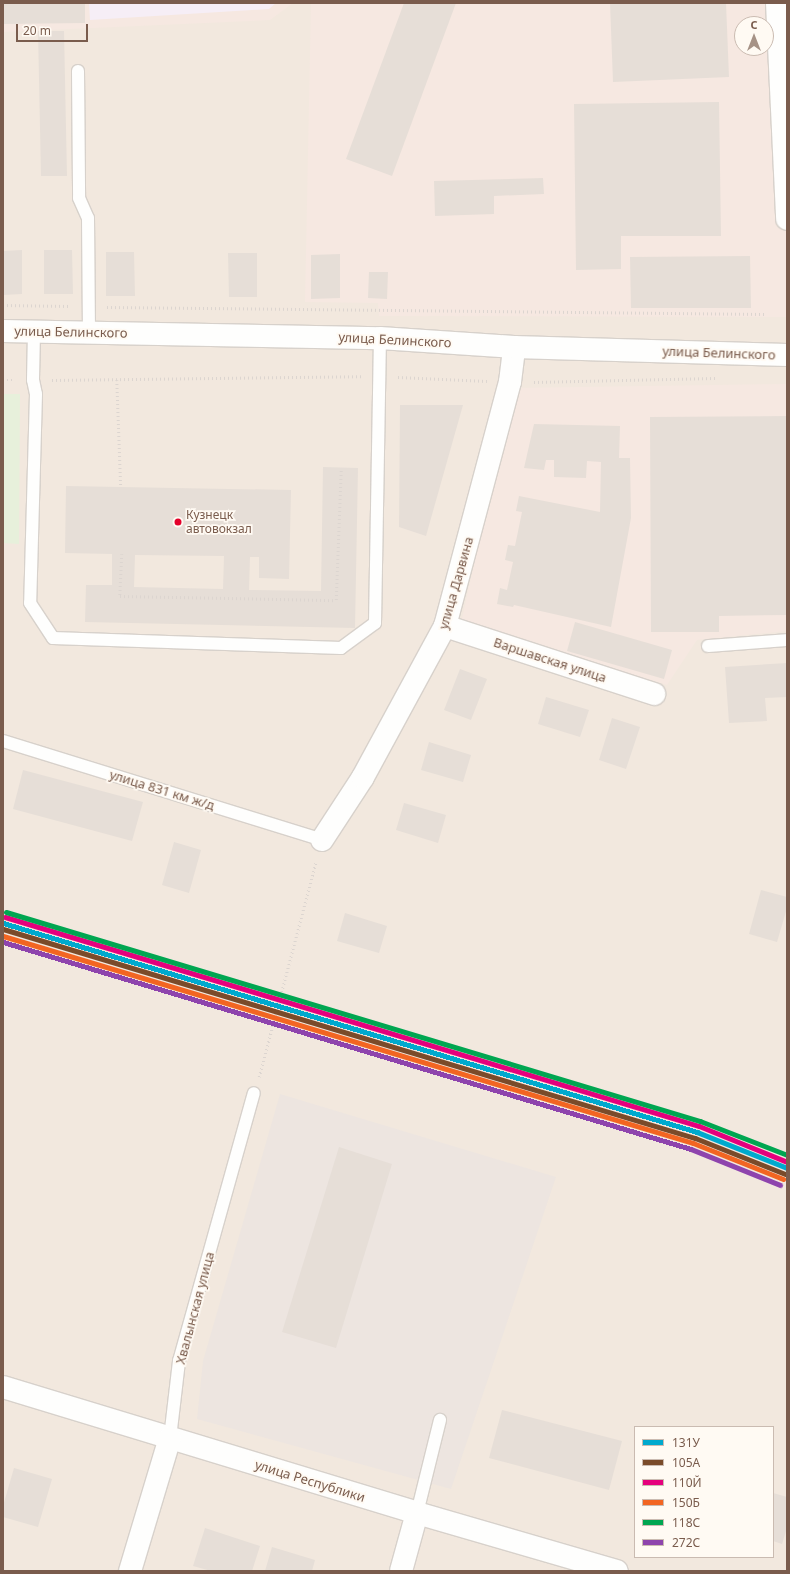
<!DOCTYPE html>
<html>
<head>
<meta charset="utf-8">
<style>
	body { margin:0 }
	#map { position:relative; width:790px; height:1574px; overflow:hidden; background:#f9f5f0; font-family:"Noto Sans",sans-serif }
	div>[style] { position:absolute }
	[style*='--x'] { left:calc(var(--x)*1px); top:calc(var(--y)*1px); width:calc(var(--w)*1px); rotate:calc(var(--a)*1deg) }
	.residential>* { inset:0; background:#f2e8de }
	.commercial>* { inset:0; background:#f6e8e1 }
	.industrial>* { inset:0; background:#ede5e0 }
	.education>* { inset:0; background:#f6eef6 }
	.green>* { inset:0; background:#e7f0db }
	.building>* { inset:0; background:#e6ded7 }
	.path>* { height:2.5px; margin-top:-1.25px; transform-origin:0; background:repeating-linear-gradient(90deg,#dcd5d0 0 1px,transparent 0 4px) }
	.roads { filter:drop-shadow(1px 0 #d7d1cb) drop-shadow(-1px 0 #d7d1cb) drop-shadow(0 1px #d7d1cb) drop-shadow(0 -1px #d7d1cb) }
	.service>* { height:12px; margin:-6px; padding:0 6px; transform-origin:6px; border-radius:6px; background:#fefefd }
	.minor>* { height:22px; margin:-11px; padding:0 11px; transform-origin:11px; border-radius:11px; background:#fefefd }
	.tertiary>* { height:22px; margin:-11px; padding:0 11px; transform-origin:11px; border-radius:11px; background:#fefefd }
	.rail-1>* { height:5px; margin:-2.5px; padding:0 2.5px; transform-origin:2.5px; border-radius:2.5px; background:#00a9ce }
	.rail-2>* { height:5px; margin:-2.5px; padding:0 2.5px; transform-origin:2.5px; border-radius:2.5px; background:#7a4b2a }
	.rail-3>* { height:5px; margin:-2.5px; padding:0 2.5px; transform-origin:2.5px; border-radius:2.5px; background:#e5007d }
	.rail-4>* { height:5px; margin:-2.5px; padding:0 2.5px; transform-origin:2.5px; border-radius:2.5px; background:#f26522 }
	.rail-5>* { height:5px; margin:-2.5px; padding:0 2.5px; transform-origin:2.5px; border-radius:2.5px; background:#00a651 }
	.rail-6>* { height:5px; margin:-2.5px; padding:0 2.5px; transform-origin:2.5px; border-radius:2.5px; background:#8e44ad }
	.dots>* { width:11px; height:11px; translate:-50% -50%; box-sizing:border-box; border:2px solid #fffaf3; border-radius:50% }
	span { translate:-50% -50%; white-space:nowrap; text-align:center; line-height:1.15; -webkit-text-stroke:3.5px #fffaf3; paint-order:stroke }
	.bus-label { font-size:12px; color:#7a5c4d }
	.left { translate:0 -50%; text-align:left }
	.street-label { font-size:13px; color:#7a5c4d }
	.frame { position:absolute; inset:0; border:4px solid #7a5c4d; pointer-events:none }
	.legend { position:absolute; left:634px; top:1426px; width:140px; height:132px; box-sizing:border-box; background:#fffaf3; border:1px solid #cabbb1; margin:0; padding:5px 7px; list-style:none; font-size:12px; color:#7a5c4d }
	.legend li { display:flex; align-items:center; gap:8px; height:20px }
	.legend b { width:20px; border:1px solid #cabbb1 }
	.north { position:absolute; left:734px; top:16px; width:40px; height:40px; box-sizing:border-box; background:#fffaf3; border:1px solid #cabbb1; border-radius:50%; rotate:0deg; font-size:11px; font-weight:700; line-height:16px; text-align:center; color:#7a5c4d }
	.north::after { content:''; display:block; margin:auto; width:14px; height:18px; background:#a69286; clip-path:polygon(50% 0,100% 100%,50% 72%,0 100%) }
	.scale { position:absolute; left:16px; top:24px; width:72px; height:18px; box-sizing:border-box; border:2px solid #7a5c4d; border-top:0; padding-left:5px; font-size:12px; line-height:14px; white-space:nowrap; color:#7a5c4d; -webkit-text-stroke:3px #fffaf3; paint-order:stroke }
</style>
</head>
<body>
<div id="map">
	<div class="residential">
		<i style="clip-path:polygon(evenodd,3px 3px,787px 3px,787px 1571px,3px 1571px,3px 3px,742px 24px,766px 24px,766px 48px,742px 48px,742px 24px,3px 3px,635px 1427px,773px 1427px,773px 1557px,635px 1557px,635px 1427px)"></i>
	</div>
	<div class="commercial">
		<i style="clip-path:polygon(3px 3px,293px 3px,270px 20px,3px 32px)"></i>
		<i style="clip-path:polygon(evenodd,311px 3px,787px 3px,787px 317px,379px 316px,378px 303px,305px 302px,311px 3px,742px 24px,766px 24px,766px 48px,742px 48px,742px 24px)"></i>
		<i style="clip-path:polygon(787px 384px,787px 631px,697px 640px,667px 685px,461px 623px,513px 388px)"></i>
	</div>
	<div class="industrial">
		<i style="clip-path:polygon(280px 1094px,556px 1177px,451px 1489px,197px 1419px,203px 1361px)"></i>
	</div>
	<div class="education">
		<i style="clip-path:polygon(89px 3px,276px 3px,269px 9px,90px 20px)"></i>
	</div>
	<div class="green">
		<i style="clip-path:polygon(3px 394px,20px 394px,19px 544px,3px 543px)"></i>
	</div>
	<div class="building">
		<i style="clip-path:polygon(3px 3px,85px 3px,85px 23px,3px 24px)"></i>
		<i style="clip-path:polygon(404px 3px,456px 3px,392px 176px,346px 159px)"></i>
		<i style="clip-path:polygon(610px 3px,726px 3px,729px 77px,613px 82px)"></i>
		<i style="clip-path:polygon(38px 31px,64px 31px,67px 176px,41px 176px)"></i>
		<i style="clip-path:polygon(719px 102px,721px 236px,621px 236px,621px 269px,576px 270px,574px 104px)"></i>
		<i style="clip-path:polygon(543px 178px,544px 194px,494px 196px,494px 214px,435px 216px,434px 181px)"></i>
		<i style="clip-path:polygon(22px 250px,22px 294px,3px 295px,3px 251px)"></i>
		<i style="clip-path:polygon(44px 250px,72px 250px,73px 294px,44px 294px)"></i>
		<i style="clip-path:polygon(106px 252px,134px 252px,135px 296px,106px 296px)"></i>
		<i style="clip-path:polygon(228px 253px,257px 253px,257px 297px,229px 297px)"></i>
		<i style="clip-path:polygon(340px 254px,340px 298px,311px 299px,311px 255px)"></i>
		<i style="clip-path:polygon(750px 256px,751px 308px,631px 308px,630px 257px)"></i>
		<i style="clip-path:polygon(369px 272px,388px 272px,387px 299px,368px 298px)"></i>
		<i style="clip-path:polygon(400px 405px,463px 405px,426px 536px,399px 527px)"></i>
		<i style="clip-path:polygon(787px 416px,787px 615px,719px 616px,719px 632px,651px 632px,650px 417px)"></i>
		<i style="clip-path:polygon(534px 424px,620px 426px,619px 458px,630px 458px,631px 518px,611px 627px,514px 605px,513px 607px,497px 604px,500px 588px,507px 590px,513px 562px,505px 560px,508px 545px,515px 546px,522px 512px,516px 511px,519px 496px,600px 512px,601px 462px,587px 461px,586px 478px,554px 477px,554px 460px,546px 460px,544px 470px,524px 468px)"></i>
		<i style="clip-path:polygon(evenodd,323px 467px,358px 468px,355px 628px,85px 622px,86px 585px,112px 585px,112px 554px,65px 553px,66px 486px,291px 490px,289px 579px,259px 578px,259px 557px,250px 557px,249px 590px,321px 591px,323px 467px,135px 555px,224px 556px,223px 589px,134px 587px,135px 555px)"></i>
		<i style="clip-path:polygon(575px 622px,672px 650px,664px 679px,567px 651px)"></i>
		<i style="clip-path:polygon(787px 663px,787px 697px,765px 698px,767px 721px,729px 723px,725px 667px)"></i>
		<i style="clip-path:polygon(460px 669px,487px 679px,471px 720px,444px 710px)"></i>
		<i style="clip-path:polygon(546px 697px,589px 710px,580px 737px,538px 724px)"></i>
		<i style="clip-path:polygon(612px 718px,640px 727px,626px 769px,599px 760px)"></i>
		<i style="clip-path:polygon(429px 742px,471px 755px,463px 782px,421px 770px)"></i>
		<i style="clip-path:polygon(23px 770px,143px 802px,132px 841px,13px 809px)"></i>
		<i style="clip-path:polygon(404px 803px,446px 815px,438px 843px,396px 830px)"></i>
		<i style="clip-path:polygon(174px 842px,201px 850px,189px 893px,162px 885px)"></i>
		<i style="clip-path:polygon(761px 890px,787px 897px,787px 908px,777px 942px,749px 934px)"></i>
		<i style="clip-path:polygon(345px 913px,387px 926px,379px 953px,337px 941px)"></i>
		<i style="clip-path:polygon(339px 1147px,392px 1164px,336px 1348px,282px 1332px)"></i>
		<i style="clip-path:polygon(502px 1410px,622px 1441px,609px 1490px,489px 1458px)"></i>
		<i style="clip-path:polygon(14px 1468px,52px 1479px,38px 1527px,3px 1517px,3px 1506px)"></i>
		<i style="clip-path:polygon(773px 1493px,787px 1497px,787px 1528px,782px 1544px,773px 1541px)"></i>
		<i style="clip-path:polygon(205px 1528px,260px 1546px,252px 1571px,211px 1571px,193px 1566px)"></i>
		<i style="clip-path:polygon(272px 1547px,315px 1560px,312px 1571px,265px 1571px)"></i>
	</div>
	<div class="path">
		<i style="--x:3;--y:305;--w:67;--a:0.9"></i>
		<i style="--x:107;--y:307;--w:659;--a:0.61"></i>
		<i style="--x:398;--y:377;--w:89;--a:2.6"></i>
		<i style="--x:3;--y:380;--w:12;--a:0"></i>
		<i style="--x:52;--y:380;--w:309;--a:-0.7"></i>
		<i style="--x:117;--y:380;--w:107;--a:87.9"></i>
		<i style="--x:534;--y:382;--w:181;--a:-1.3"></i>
		<i style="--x:122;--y:554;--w:42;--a:92.7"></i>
		<i style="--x:120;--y:596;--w:216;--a:1.1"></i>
		<i style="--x:336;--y:600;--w:132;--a:-87.8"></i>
		<i style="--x:259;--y:1077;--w:223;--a:-75.2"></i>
	</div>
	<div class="roads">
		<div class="service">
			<i style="--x:78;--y:71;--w:127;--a:89.5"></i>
			<i style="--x:79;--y:198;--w:22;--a:66"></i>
			<i style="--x:88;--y:218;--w:115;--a:89.5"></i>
			<i style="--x:34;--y:332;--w:48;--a:91.2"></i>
			<i style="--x:33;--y:380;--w:14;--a:78"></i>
			<i style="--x:36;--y:394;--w:209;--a:91.6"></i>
			<i style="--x:30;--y:603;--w:42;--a:56.7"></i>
			<i style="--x:53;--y:638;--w:288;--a:2"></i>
			<i style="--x:341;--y:648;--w:42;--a:-36.3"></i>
			<i style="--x:375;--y:623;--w:285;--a:-89"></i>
			<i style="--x:708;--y:646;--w:79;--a:-4.3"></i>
			<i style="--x:3;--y:741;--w:334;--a:17.2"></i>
			<i style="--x:170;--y:1438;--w:78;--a:-83.3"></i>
			<i style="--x:179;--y:1361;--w:278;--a:-74.4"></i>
			<i style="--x:417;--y:1513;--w:96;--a:-76.1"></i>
		</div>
		<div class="minor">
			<i style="--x:777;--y:3;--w:216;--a:87.3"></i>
			<i style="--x:445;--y:626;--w:220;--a:18"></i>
			<i style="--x:322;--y:840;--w:75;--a:-56.9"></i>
			<i style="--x:363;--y:777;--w:172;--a:-61.5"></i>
			<i style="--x:445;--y:626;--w:253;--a:-75.1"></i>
			<i style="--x:510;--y:382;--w:35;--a:-83"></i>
			<i style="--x:3;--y:1387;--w:433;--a:16.9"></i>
			<i style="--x:417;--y:1513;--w:208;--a:16.2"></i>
			<i style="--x:130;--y:1571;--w:139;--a:-73.3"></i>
			<i style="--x:401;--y:1571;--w:60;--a:-74.6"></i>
		</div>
		<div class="tertiary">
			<i style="--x:3;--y:331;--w:377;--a:1.1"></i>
			<i style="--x:380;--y:338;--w:134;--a:3.8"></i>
			<i style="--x:514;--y:347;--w:273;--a:1.7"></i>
		</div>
	</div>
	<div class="rail-1">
		<i style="--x:3;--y:923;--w:725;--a:16.76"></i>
		<i style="--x:697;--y:1132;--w:97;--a:21.8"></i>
	</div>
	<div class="rail-2">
		<i style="--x:3;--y:929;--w:723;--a:16.81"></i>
		<i style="--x:695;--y:1138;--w:97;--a:21.8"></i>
	</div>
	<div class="rail-3">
		<i style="--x:5;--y:917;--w:725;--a:16.76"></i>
		<i style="--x:699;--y:1126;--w:95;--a:22.2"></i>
	</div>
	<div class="rail-4">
		<i style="--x:3;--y:936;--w:720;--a:16.7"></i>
		<i style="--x:693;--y:1143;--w:97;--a:21.8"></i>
	</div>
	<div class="rail-5">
		<i style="--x:6;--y:912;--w:725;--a:16.76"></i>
		<i style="--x:700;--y:1121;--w:93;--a:21.3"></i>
	</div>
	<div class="rail-6">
		<i style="--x:3;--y:942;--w:718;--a:16.75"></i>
		<i style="--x:691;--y:1149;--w:96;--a:22"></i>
	</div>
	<div class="dots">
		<i style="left:178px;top:522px;background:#e4002b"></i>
	</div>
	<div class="bus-label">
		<span class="left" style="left:186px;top:522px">Кузнецк<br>автовокзал</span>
	</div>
	<div class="street-label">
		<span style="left:71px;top:332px;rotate:1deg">улица Белинского</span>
		<span style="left:395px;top:340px;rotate:3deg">улица Белинского</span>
		<span style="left:719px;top:353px;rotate:2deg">улица Белинского</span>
		<span style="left:456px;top:583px;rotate:-74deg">улица Дарвина</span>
		<span style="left:550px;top:660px;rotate:18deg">Варшавская улица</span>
		<span style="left:162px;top:790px;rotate:17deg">улица 831 км ж/д</span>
		<span style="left:195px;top:1308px;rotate:-75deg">Хвалынская улица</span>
		<span style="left:310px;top:1481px;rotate:17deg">улица Республики</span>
	</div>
	<div class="frame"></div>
	<ul class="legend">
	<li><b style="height:5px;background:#00a9ce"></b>131У</li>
	<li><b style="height:5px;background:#7a4b2a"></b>105А</li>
	<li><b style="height:5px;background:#e5007d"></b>110Й</li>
	<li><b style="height:5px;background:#f26522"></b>150Б</li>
	<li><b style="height:5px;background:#00a651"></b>118С</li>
	<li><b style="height:5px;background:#8e44ad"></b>272С</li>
	</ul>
	<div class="north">С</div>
	<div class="scale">20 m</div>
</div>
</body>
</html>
